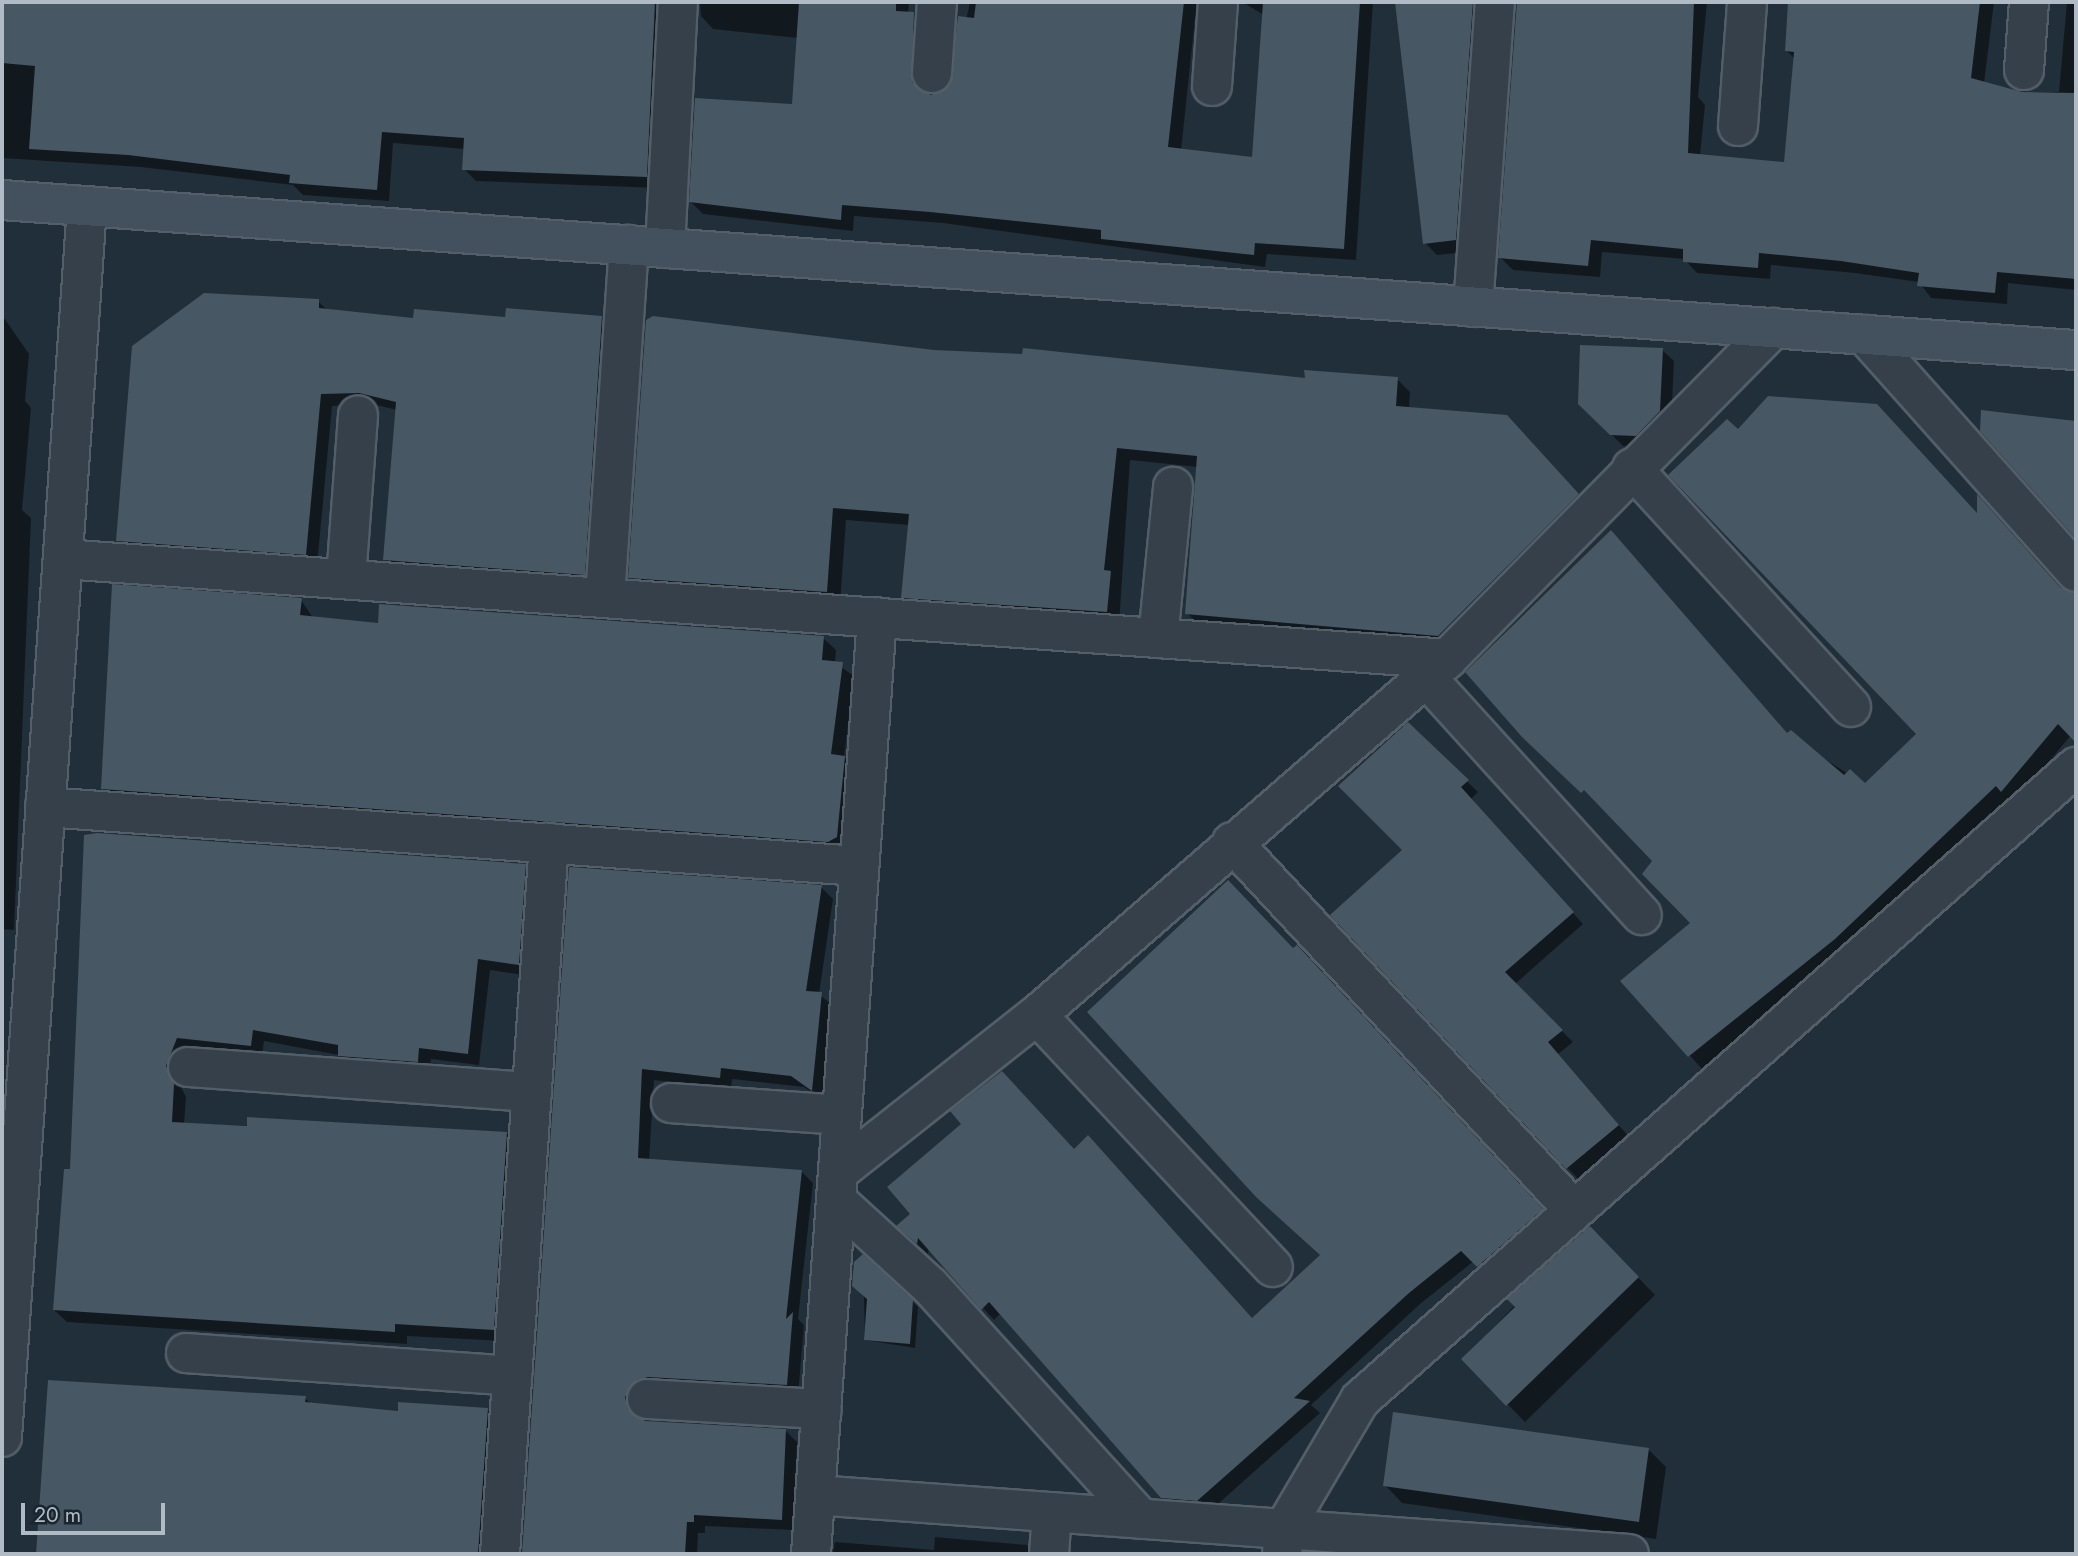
<!DOCTYPE html>
<html>
<head>
<meta charset="utf-8">
<style>
	body { margin:0 }
	#map { position:relative; width:2078px; height:1556px; overflow:hidden; background:#212f3a; font-family:Jost,sans-serif }
	div>[style] { position:absolute }
	[style*='--x'] { left:calc(var(--x)*1px); top:calc(var(--y)*1px); width:calc(var(--w)*1px); rotate:calc(var(--a)*1deg) }
	.shadow>* { inset:0; background:#0007 }
	.building>* { inset:0; background:#475763 }
	.roads { filter:drop-shadow(2px 0 #535e68) drop-shadow(-2px 0 #535e68) drop-shadow(0 2px #535e68) drop-shadow(0 -2px #535e68) }
	.street>* { height:38px; margin:-19px; padding:0 19px; transform-origin:19px; border-radius:19px; background:#35404a }
	.secondary>* { height:38px; margin:-19px; padding:0 19px; transform-origin:19px; border-radius:19px; background:#43505d }
	span { translate:-50% -50%; white-space:nowrap; text-align:center; line-height:1.15; -webkit-text-stroke:7px #1a252f; paint-order:stroke }
	.frame { position:absolute; inset:0; border:4px solid #b0bbc6; pointer-events:none }
	.scale { position:absolute; left:21px; top:1503px; width:144px; height:32px; box-sizing:border-box; border:4px solid #b0bbc6; border-top:0; padding-left:9px; font-size:21px; line-height:24px; white-space:nowrap; color:#b0bbc6; -webkit-text-stroke:5px #1a252f; paint-order:stroke }
</style>
</head>
<body>
<div id="map">
	<div class="shadow">
		<i style="clip-path:polygon(2px 2px,675px 2px,658px 188px,476px 181px,464px 169px,465px 149px,393px 143px,389px 201px,303px 195px,293px 185px,141px 167px,2px 158px)"></i>
		<i style="clip-path:polygon(700px 2px,909px 2px,908px 13px,926px 26px,922px 85px,926px 94px,942px 95px,952px 86px,970px 2px,1215px 2px,1209px 10px,1196px 9px,1181px 151px,1254px 159px,1264px 15px,1242px 2px,1373px 2px,1356px 260px,1267px 254px,1265px 267px,943px 223px,854px 216px,853px 231px,703px 214px,691px 202px,794px 106px,798px 38px,713px 29px,701px 16px)"></i>
		<i style="clip-path:polygon(1396px 2px,1492px 2px,1468px 252px,1437px 255px,1425px 243px)"></i>
		<i style="clip-path:polygon(1707px 2px,1698px 97px,1705px 105px,1700px 156px,1785px 164px,1795px 59px,1786px 50px,1791px 2px,1994px 2px,1984px 83px,2022px 93px,2059px 92px,2067px 2px,2076px 2px,2076px 290px,2008px 283px,2007px 304px,1931px 298px,1919px 282px,1855px 273px,1771px 265px,1770px 279px,1697px 273px,1684px 259px,1602px 252px,1600px 277px,1513px 270px,1500px 257px,1518px 2px)"></i>
		<i style="clip-path:polygon(318px 301px,328px 311px,415px 320px,601px 318px,613px 329px,596px 586px,397px 571px,385px 560px,397px 410px,372px 404px,332px 406px,317px 566px,130px 552px,118px 540px)"></i>
		<i style="clip-path:polygon(2px 315px,29px 354px,25px 401px,31px 408px,22px 510px,31px 518px,14px 930px,2px 929px)"></i>
		<i style="clip-path:polygon(1662px 350px,1674px 361px,1671px 423px,1648px 447px,1623px 446px,1580px 403px)"></i>
		<i style="clip-path:polygon(934px 352px,1307px 380px,1397px 379px,1410px 392px,1409px 409px,1520px 430px,1591px 508px,1452px 649px,1200px 626px,1187px 613px,1198px 467px,1130px 460px,1119px 625px,916px 610px,903px 597px,910px 525px,846px 520px,840px 605px,643px 590px,630px 577px)"></i>
		<i style="clip-path:polygon(1982px 412px,2076px 423px,2076px 540px,1982px 431px)"></i>
		<i style="clip-path:polygon(1738px 432px,1978px 516px,1990px 509px,2070px 595px,2076px 593px,2076px 740px,2071px 735px,2015px 803px,2009px 798px,1847px 951px,1702px 1069px,1623px 981px,1692px 924px,1788px 735px,1865px 785px,1918px 734px)"></i>
		<i style="clip-path:polygon(301px 600px,313px 618px,379px 625px,823px 638px,836px 650px,835px 663px,854px 676px,844px 757px,857px 770px,849px 850px,115px 801px,102px 788px)"></i>
		<i style="clip-path:polygon(1408px 725px,1478px 792px,1471px 799px,1583px 924px,1515px 984px,1573px 1042px,1558px 1054px,1629px 1137px,1578px 1179px,1333px 916px,1405px 850px)"></i>
		<i style="clip-path:polygon(85px 837px,525px 865px,537px 878px,530px 976px,490px 970px,479px 1065px,431px 1059px,430px 1073px,352px 1067px,339px 1055px,264px 1041px,262px 1057px,177px 1079px,186px 1097px,184px 1124px,506px 1133px,519px 1145px,505px 1341px,407px 1336px,407px 1344px,67px 1322px,54px 1310px,72px 1171px)"></i>
		<i style="clip-path:polygon(571px 869px,821px 887px,833px 899px,819px 994px,833px 1006px,823px 1100px,804px 1087px,732px 1079px,731px 1089px,654px 1080px,649px 1161px,801px 1171px,813px 1183px,798px 1319px,804px 1325px,798px 1396px,636px 1409px,645px 1422px,786px 1431px,797px 1442px,793px 1530px,705px 1526px,705px 1533px,698px 1533px,697px 1554px,524px 1554px)"></i>
		<i style="clip-path:polygon(1293px 951px,1309px 959px,1553px 1222px,1490px 1278px,1474px 1261px,1420px 1304px,1311px 1405px,1320px 1413px,1209px 1512px,1175px 1509px,1001px 1313px,994px 1320px,929px 1248px,928px 1254px,910px 1237px,913px 1214px,964px 1124px,1074px 1151px,1252px 1320px,1322px 1256px)"></i>
		<i style="clip-path:polygon(1590px 1228px,1655px 1295px,1525px 1422px,1463px 1359px)"></i>
		<i style="clip-path:polygon(863px 1256px,918px 1307px,915px 1348px,865px 1340px)"></i>
		<i style="clip-path:polygon(49px 1382px,305px 1398px,311px 1404px,399px 1413px,487px 1410px,499px 1421px,490px 1554px,39px 1554px)"></i>
		<i style="clip-path:polygon(1649px 1450px,1666px 1467px,1656px 1539px,1402px 1503px,1385px 1485px)"></i>
		<i style="clip-path:polygon(935px 1537px,1027px 1545px,1036px 1554px,833px 1554px,835px 1542px,934px 1550px)"></i>
	</div>
	<div class="building">
		<i style="clip-path:polygon(2px 2px,655px 2px,647px 177px,462px 170px,464px 138px,382px 132px,377px 190px,289px 183px,290px 175px,128px 155px,29px 149px,35px 66px,2px 63px)"></i>
		<i style="clip-path:polygon(799px 2px,896px 2px,896px 11px,914px 12px,912px 82px,931px 95px,950px 85px,958px 16px,974px 18px,976px 2px,1184px 2px,1168px 147px,1252px 157px,1263px 2px,1360px 2px,1344px 249px,1255px 243px,1254px 255px,1101px 239px,1101px 230px,930px 212px,842px 205px,841px 220px,689px 202px,695px 98px,792px 104px)"></i>
		<i style="clip-path:polygon(1395px 2px,1473px 2px,1456px 240px,1423px 244px)"></i>
		<i style="clip-path:polygon(1517px 2px,1694px 2px,1688px 153px,1784px 162px,1794px 52px,1785px 51px,1788px 2px,1980px 2px,1971px 78px,2022px 92px,2076px 93px,2076px 279px,1997px 272px,1995px 293px,1917px 286px,1919px 273px,1841px 261px,1759px 253px,1758px 268px,1683px 262px,1683px 249px,1591px 240px,1588px 266px,1498px 258px)"></i>
		<i style="clip-path:polygon(204px 293px,319px 299px,319px 308px,413px 318px,414px 309px,505px 317px,506px 308px,602px 316px,585px 575px,383px 560px,396px 402px,359px 393px,321px 394px,306px 555px,116px 541px,132px 346px)"></i>
		<i style="clip-path:polygon(653px 316px,934px 350px,1022px 354px,1023px 348px,1305px 378px,1304px 370px,1398px 377px,1396px 406px,1507px 415px,1579px 494px,1438px 636px,1185px 614px,1197px 456px,1117px 448px,1104px 570px,1111px 571px,1107px 612px,901px 598px,909px 514px,833px 508px,827px 592px,628px 578px,646px 320px)"></i>
		<i style="clip-path:polygon(1580px 345px,1663px 348px,1660px 411px,1636px 436px,1610px 435px,1578px 404px)"></i>
		<i style="clip-path:polygon(1768px 396px,1877px 404px,1977px 513px,1977px 494px,2060px 587px,2076px 593px,2076px 743px,2058px 724px,2001px 792px,1996px 786px,1835px 939px,1688px 1057px,1620px 981px,1690px 923px,1642px 874px,1652px 861px,1584px 790px,1581px 793px,1522px 737px,1465px 672px,1611px 530px,1787px 733px,1791px 730px,1844px 775px,1850px 769px,1865px 783px,1916px 734px,1668px 475px,1727px 419px,1738px 429px)"></i>
		<i style="clip-path:polygon(1981px 410px,2076px 421px,2076px 539px,1980px 431px)"></i>
		<i style="clip-path:polygon(112px 584px,302px 598px,300px 615px,378px 623px,379px 604px,824px 636px,822px 660px,843px 662px,831px 754px,845px 756px,837px 837px,828px 842px,101px 789px)"></i>
		<i style="clip-path:polygon(1408px 722px,1469px 780px,1461px 787px,1574px 912px,1505px 972px,1563px 1030px,1548px 1042px,1619px 1125px,1566px 1169px,1330px 915px,1402px 850px,1338px 786px)"></i>
		<i style="clip-path:polygon(97px 833px,526px 864px,519px 965px,478px 959px,468px 1054px,419px 1048px,418px 1062px,338px 1056px,338px 1045px,253px 1030px,251px 1046px,177px 1038px,166px 1066px,174px 1084px,172px 1122px,247px 1126px,247px 1117px,507px 1132px,494px 1330px,395px 1324px,395px 1332px,53px 1310px,64px 1169px,70px 1169px,84px 835px)"></i>
		<i style="clip-path:polygon(569px 867px,822px 885px,806px 991px,822px 992px,812px 1091px,791px 1076px,721px 1068px,720px 1078px,642px 1069px,638px 1158px,802px 1170px,786px 1319px,793px 1312px,787px 1385px,648px 1377px,637px 1380px,625px 1397px,628px 1409px,645px 1421px,786px 1429px,782px 1520px,694px 1515px,694px 1522px,687px 1522px,685px 1554px,522px 1554px)"></i>
		<i style="clip-path:polygon(1228px 880px,1293px 948px,1297px 945px,1543px 1209px,1477px 1267px,1461px 1251px,1409px 1293px,1294px 1398px,1310px 1401px,1197px 1501px,1161px 1498px,989px 1302px,981px 1310px,918px 1238px,917px 1244px,896px 1226px,910px 1214px,887px 1187px,961px 1124px,950px 1111px,1002px 1071px,1074px 1149px,1088px 1135px,1252px 1318px,1320px 1255px,1256px 1197px,1087px 1012px)"></i>
		<i style="clip-path:polygon(1590px 1226px,1639px 1277px,1506px 1406px,1461px 1359px,1515px 1307px,1507px 1299px)"></i>
		<i style="clip-path:polygon(863px 1254px,913px 1300px,910px 1344px,864px 1340px,867px 1299px,852px 1286px,854px 1262px)"></i>
		<i style="clip-path:polygon(48px 1380px,306px 1396px,305px 1402px,398px 1411px,398px 1402px,488px 1408px,478px 1554px,36px 1554px)"></i>
		<i style="clip-path:polygon(1393px 1412px,1649px 1448px,1639px 1522px,1383px 1486px)"></i>
	</div>
	<div class="roads">
		<div class="street">
			<i style="--x:2024;--y:70;--w:68;--a:-85.8"></i>
			<i style="--x:932;--y:73;--w:71;--a:-86"></i>
			<i style="--x:1212;--y:86;--w:84;--a:-85.9"></i>
			<i style="--x:1738;--y:126;--w:124;--a:-85.8"></i>
			<i style="--x:665;--y:248;--w:246;--a:-87"></i>
			<i style="--x:1473;--y:307;--w:306;--a:-85.9"></i>
			<i style="--x:1865;--y:335;--w:317;--a:48.3"></i>
			<i style="--x:1632;--y:468;--w:324;--a:47.5"></i>
			<i style="--x:63;--y:559;--w:1388;--a:4.13"></i>
			<i style="--x:346;--y:579;--w:164;--a:-85.8"></i>
			<i style="--x:605;--y:597;--w:353;--a:-86.1"></i>
			<i style="--x:1158;--y:638;--w:152;--a:-84.3"></i>
			<i style="--x:1424;--y:675;--w:324;--a:47.8"></i>
			<i style="--x:45;--y:807;--w:816;--a:4.15"></i>
			<i style="--x:1232;--y:842;--w:502;--a:47.1"></i>
			<i style="--x:1037;--y:1015;--w:345;--a:46.9"></i>
			<i style="--x:188;--y:1067;--w:345;--a:4.2"></i>
			<i style="--x:671;--y:1103;--w:171;--a:4"></i>
			<i style="--x:838;--y:1172;--w:253;--a:-38.3"></i>
			<i style="--x:1037;--y:1015;--w:543;--a:-40.97"></i>
			<i style="--x:1447;--y:659;--w:465;--a:-45.4"></i>
			<i style="--x:836;--y:1200;--w:127;--a:42.5"></i>
			<i style="--x:930;--y:1286;--w:314;--a:47.8"></i>
			<i style="--x:186;--y:1353;--w:327;--a:4"></i>
			<i style="--x:647;--y:1399;--w:175;--a:3.3"></i>
			<i style="--x:2;--y:1437;--w:1234;--a:-86.05"></i>
			<i style="--x:815;--y:1495;--w:816;--a:4.15"></i>
			<i style="--x:500;--y:1554;--w:713;--a:-86.06"></i>
			<i style="--x:811;--y:1554;--w:939;--a:-85.97"></i>
			<i style="--x:1049;--y:1554;--w:42;--a:-85.9"></i>
			<i style="--x:1282;--y:1554;--w:25;--a:-85"></i>
			<i style="--x:1284;--y:1529;--w:150;--a:-59.5"></i>
			<i style="--x:1360;--y:1400;--w:956;--a:-41.48"></i>
		</div>
		<div class="secondary">
			<i style="--x:2;--y:200;--w:2079;--a:4.14"></i>
		</div>
	</div>
	<div class="frame"></div>
	<div class="scale">20 m</div>
</div>
</body>
</html>
